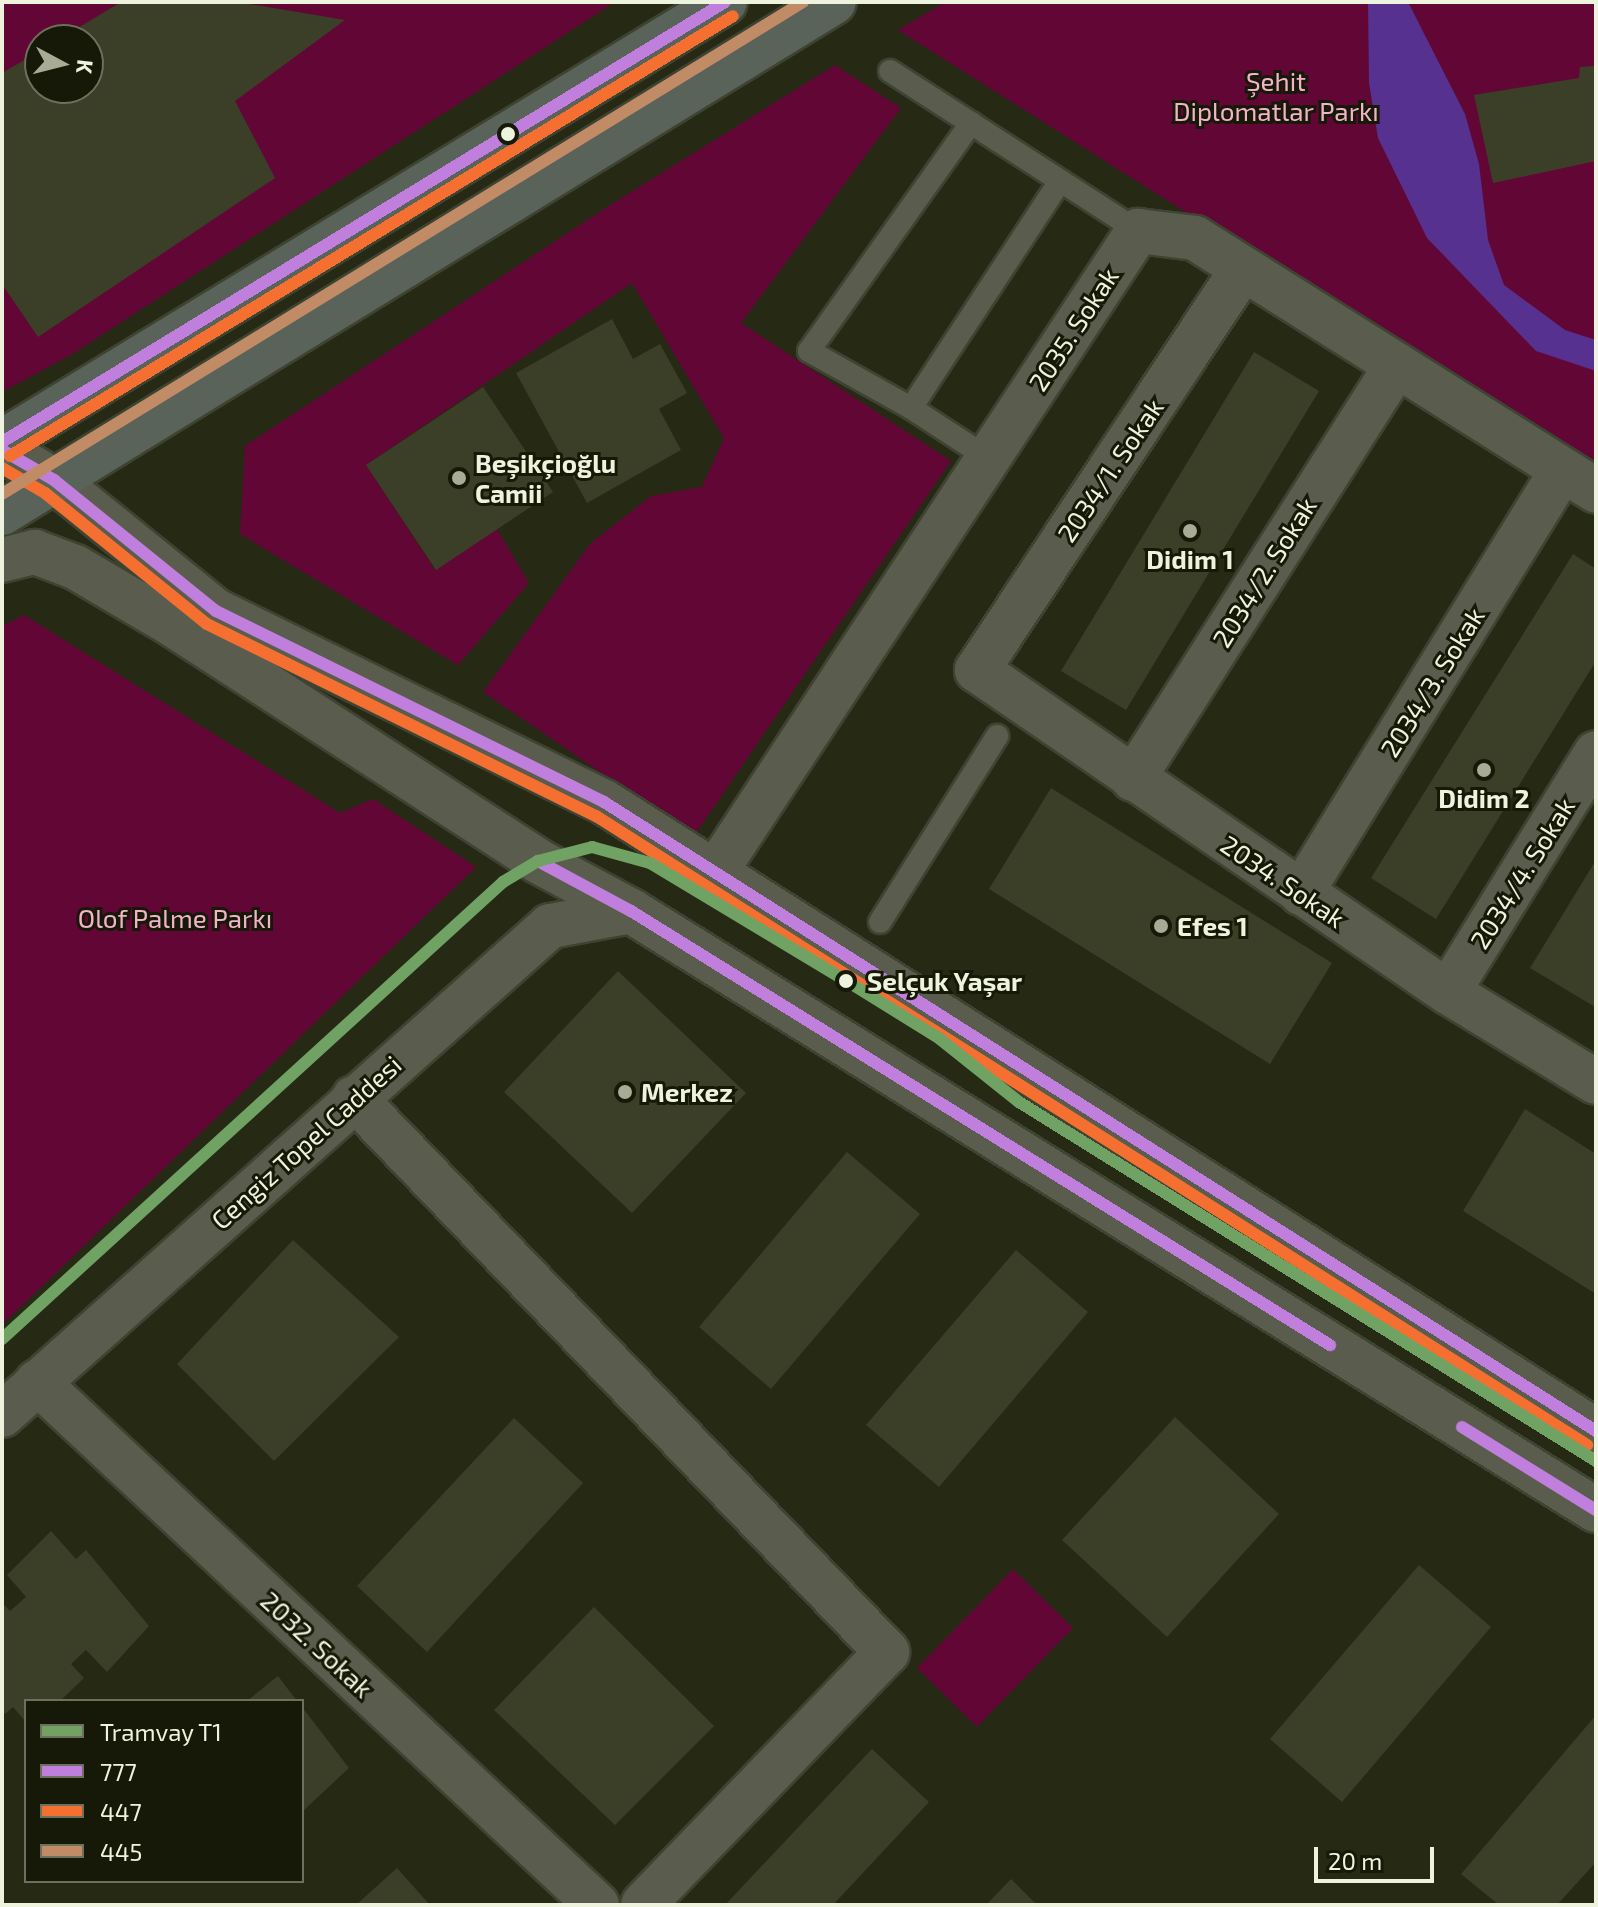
<!DOCTYPE html>
<html>
<head>
<meta charset="utf-8">
<style>
	body { margin:0 }
	#map { position:relative; width:1598px; height:1907px; overflow:hidden; background:#262914; font-family:"Exo 2",sans-serif }
	div>[style] { position:absolute }
	[style*='--x'] { left:calc(var(--x)*1px); top:calc(var(--y)*1px); width:calc(var(--w)*1px); rotate:calc(var(--a)*1deg) }
	.green>* { inset:0; background:#620635 }
	.water>* { inset:0; background:#56318f }
	.building>* { inset:0; background:#3c3f27 }
	.roads { filter:drop-shadow(2px 0 #3f4332) drop-shadow(-2px 0 #3f4332) drop-shadow(0 2px #3f4332) drop-shadow(0 -2px #3f4332) }
	.lane>* { height:22px; margin:-11px; padding:0 11px; transform-origin:11px; border-radius:11px; background:#5a5c4d }
	.street>* { height:44px; margin:-22px; padding:0 22px; transform-origin:22px; border-radius:22px; background:#5a5c4d }
	.secondary>* { height:44px; margin:-22px; padding:0 22px; transform-origin:22px; border-radius:22px; background:#5a5c4d }
	.primary>* { height:44px; margin:-22px; padding:0 22px; transform-origin:22px; border-radius:22px; background:#59635a }
	.bus-1>* { height:12px; margin:-6px; padding:0 6px; transform-origin:6px; border-radius:6px; background:#c07fdc }
	.bus-2>* { height:12px; margin:-6px; padding:0 6px; transform-origin:6px; border-radius:6px; background:#f46f30 }
	.bus-3>* { height:12px; margin:-6px; padding:0 6px; transform-origin:6px; border-radius:6px; background:#c18c65 }
	.tram-1>* { height:12px; margin:-6px; padding:0 6px; transform-origin:6px; border-radius:6px; background:#70a363 }
	.dots>* { width:22px; height:22px; translate:-50% -50%; box-sizing:border-box; border:4px solid #161808; border-radius:50% }
	span { translate:-50% -50%; white-space:nowrap; text-align:center; line-height:1.15; -webkit-text-stroke:6px #161808; paint-order:stroke }
	.park-label { font-size:26px; color:#f1b3c8 }
	.street-label { font-size:26px; color:#eef3dd }
	.poi-label { font-size:26px; color:#eef3dd; font-weight:700 }
	.left { translate:0 -50%; text-align:left }
	.stop-label { font-size:26px; color:#eef3dd; font-weight:700 }
	.frame { position:absolute; inset:0; border:4px solid #eef3dd; pointer-events:none }
	.legend { position:absolute; left:24px; top:1699px; width:280px; height:184px; box-sizing:border-box; background:#161808; border:2px solid #6c705d; margin:0; padding:10px 14px; list-style:none; font-size:24px; color:#eef3dd }
	.legend li { display:flex; align-items:center; gap:16px; height:40px }
	.legend b { width:40px; border:2px solid #6c705d }
	.north { position:absolute; left:24px; top:24px; width:80px; height:80px; box-sizing:border-box; background:#161808; border:2px solid #6c705d; border-radius:50%; rotate:97deg; font-size:22px; font-weight:700; line-height:32px; text-align:center; color:#eef3dd }
	.north::after { content:''; display:block; margin:auto; width:28px; height:36px; background:#a8ac97; clip-path:polygon(50% 0,100% 100%,50% 72%,0 100%) }
	.scale { position:absolute; left:1314px; top:1847px; width:120px; height:36px; box-sizing:border-box; border:4px solid #eef3dd; border-top:0; padding-left:10px; font-size:24px; line-height:28px; white-space:nowrap; color:#eef3dd; -webkit-text-stroke:6px #161808; paint-order:stroke }
</style>
</head>
<body>
<div id="map">
	<div class="green">
		<i style="clip-path:polygon(evenodd,2px 2px,615px 2px,71px 355px,2px 392px,2px 2px,40px 40px,88px 40px,88px 88px,40px 88px,40px 40px)"></i>
		<i style="clip-path:polygon(945px 2px,1596px 2px,1596px 472px,898px 30px)"></i>
		<i style="clip-path:polygon(835px 65px,901px 108px,741px 323px,951px 461px,694px 836px,483px 692px,590px 544px,651px 496px,702px 487px,724px 438px,632px 283px,366px 465px,435px 570px,497px 529px,529px 583px,458px 665px,240px 534px,245px 446px,607px 207px)"></i>
		<i style="clip-path:polygon(24px 615px,340px 813px,373px 799px,476px 867px,2px 1325px,2px 626px)"></i>
		<i style="clip-path:polygon(1013px 1569px,1073px 1628px,977px 1727px,917px 1668px)"></i>
	</div>
	<div class="water">
		<i style="clip-path:polygon(1368px 2px,1408px 2px,1465px 114px,1479px 164px,1488px 240px,1504px 285px,1565px 330px,1596px 340px,1596px 371px,1536px 351px,1427px 238px,1378px 138px,1369px 83px)"></i>
	</div>
	<div class="building">
		<i style="clip-path:polygon(121px 2px,237px 2px,345px 20px,235px 101px,275px 178px,38px 337px,2px 284px,2px 73px,40px 51px,40px 88px,88px 88px,88px 40px,58px 40px)"></i>
		<i style="clip-path:polygon(1596px 66px,1596px 161px,1493px 183px,1474px 95px,1579px 78px,1580px 67px)"></i>
		<i style="clip-path:polygon(612px 319px,633px 359px,660px 344px,687px 393px,659px 409px,681px 450px,587px 503px,516px 373px)"></i>
		<i style="clip-path:polygon(1254px 352px,1319px 391px,1126px 710px,1061px 671px)"></i>
		<i style="clip-path:polygon(483px 387px,553px 492px,436px 570px,366px 465px)"></i>
		<i style="clip-path:polygon(1573px 554px,1596px 569px,1596px 661px,1436px 919px,1371px 878px)"></i>
		<i style="clip-path:polygon(1051px 788px,1332px 963px,1270px 1064px,989px 889px)"></i>
		<i style="clip-path:polygon(1596px 860px,1596px 1005px,1595px 1007px,1530px 968px)"></i>
		<i style="clip-path:polygon(618px 971px,746px 1093px,632px 1213px,504px 1092px)"></i>
		<i style="clip-path:polygon(1525px 1109px,1596px 1154px,1596px 1294px,1463px 1211px)"></i>
		<i style="clip-path:polygon(847px 1152px,920px 1214px,771px 1389px,699px 1327px)"></i>
		<i style="clip-path:polygon(293px 1240px,399px 1337px,274px 1461px,177px 1364px)"></i>
		<i style="clip-path:polygon(1016px 1250px,1088px 1312px,939px 1487px,866px 1425px)"></i>
		<i style="clip-path:polygon(1175px 1417px,1279px 1514px,1167px 1637px,1062px 1540px)"></i>
		<i style="clip-path:polygon(514px 1418px,583px 1483px,427px 1652px,357px 1586px)"></i>
		<i style="clip-path:polygon(51px 1531px,76px 1559px,86px 1550px,149px 1626px,107px 1672px,86px 1650px,71px 1664px,84px 1678px,60px 1701px,26px 1701px,26px 1722px,13px 1707px,5px 1714px,2px 1710px,2px 1603px,10px 1611px,26px 1597px,7px 1575px)"></i>
		<i style="clip-path:polygon(1419px 1565px,1491px 1627px,1342px 1802px,1270px 1739px)"></i>
		<i style="clip-path:polygon(594px 1607px,714px 1726px,615px 1825px,494px 1710px)"></i>
		<i style="clip-path:polygon(278px 1676px,297px 1701px,247px 1701px)"></i>
		<i style="clip-path:polygon(302px 1707px,349px 1768px,302px 1812px)"></i>
		<i style="clip-path:polygon(1596px 1715px,1596px 1862px,1557px 1905px,1499px 1905px,1461px 1874px)"></i>
		<i style="clip-path:polygon(872px 1749px,929px 1802px,833px 1905px,725px 1905px)"></i>
		<i style="clip-path:polygon(397px 1868px,430px 1905px,356px 1905px)"></i>
		<i style="clip-path:polygon(1011px 1879px,1037px 1905px,986px 1905px)"></i>
	</div>
	<div class="roads">
		<div class="lane">
			<i style="--x:890;--y:71;--w:295;--a:32.8"></i>
			<i style="--x:911;--y:408;--w:117;--a:-150.8"></i>
			<i style="--x:809;--y:351;--w:280;--a:-54.6"></i>
			<i style="--x:988;--y:458;--w:92;--a:-147"></i>
			<i style="--x:911;--y:408;--w:272;--a:-56.7"></i>
			<i style="--x:880;--y:922;--w:220;--a:-57.8"></i>
		</div>
		<div class="street">
			<i style="--x:1242;--y:270;--w:480;--a:123.5"></i>
			<i style="--x:977;--y:670;--w:571;--a:34.36"></i>
			<i style="--x:1448;--y:992;--w:173;--a:31.3"></i>
			<i style="--x:1133;--y:779;--w:490;--a:-57.5"></i>
			<i style="--x:716;--y:871;--w:767;--a:-56.6"></i>
			<i style="--x:1138;--y:231;--w:57;--a:7"></i>
			<i style="--x:1195;--y:238;--w:474;--a:32.2"></i>
			<i style="--x:1301;--y:893;--w:497;--a:-58.3"></i>
			<i style="--x:1448;--y:992;--w:281;--a:-58.2"></i>
			<i style="--x:354;--y:1098;--w:769;--a:46.11"></i>
			<i style="--x:887;--y:1652;--w:351;--a:134"></i>
			<i style="--x:37;--y:1382;--w:766;--a:43.04"></i>
			<i style="--x:2;--y:1415;--w:734;--a:-41.74"></i>
			<i style="--x:550;--y:926;--w:82;--a:-10.5"></i>
		</div>
		<div class="secondary">
			<i style="--x:2;--y:450;--w:60;--a:30"></i>
			<i style="--x:54;--y:480;--w:208;--a:39"></i>
			<i style="--x:216;--y:611;--w:432;--a:26.2"></i>
			<i style="--x:604;--y:802;--w:1175;--a:32.38"></i>
			<i style="--x:2;--y:560;--w:34;--a:-14"></i>
			<i style="--x:35;--y:552;--w:43;--a:20.6"></i>
			<i style="--x:75;--y:567;--w:113;--a:30.4"></i>
			<i style="--x:172;--y:624;--w:436;--a:32.9"></i>
			<i style="--x:538;--y:861;--w:106;--a:28.3"></i>
			<i style="--x:631;--y:911;--w:1136;--a:31.83"></i>
		</div>
		<div class="primary">
			<i style="--x:2;--y:442;--w:846;--a:-31.32"></i>
			<i style="--x:2;--y:513;--w:976;--a:-31.56"></i>
		</div>
	</div>
	<div class="bus-1">
		<i style="--x:2;--y:442;--w:846;--a:-31.32"></i>
		<i style="--x:2;--y:450;--w:60;--a:30"></i>
		<i style="--x:54;--y:480;--w:208;--a:39"></i>
		<i style="--x:216;--y:611;--w:432;--a:26.2"></i>
		<i style="--x:604;--y:802;--w:1175;--a:32.38"></i>
		<i style="--x:538;--y:861;--w:106;--a:28.3"></i>
		<i style="--x:631;--y:911;--w:823;--a:31.84"></i>
		<i style="--x:1462;--y:1427;--w:158;--a:31.8"></i>
	</div>
	<div class="bus-2">
		<i style="--x:10;--y:456;--w:846;--a:-31.32"></i>
		<i style="--x:2;--y:468;--w:50;--a:30.2"></i>
		<i style="--x:45;--y:493;--w:208;--a:39"></i>
		<i style="--x:207;--y:624;--w:434;--a:26.3"></i>
		<i style="--x:596;--y:816;--w:1174;--a:32.4"></i>
	</div>
	<div class="bus-3">
		<i style="--x:2;--y:494;--w:940;--a:-31.56"></i>
	</div>
	<div class="tram-1">
		<i style="--x:2;--y:1339;--w:678;--a:-42.37"></i>
		<i style="--x:503;--y:882;--w:41;--a:-31"></i>
		<i style="--x:538;--y:861;--w:56;--a:-14.5"></i>
		<i style="--x:592;--y:847;--w:60;--a:15.4"></i>
		<i style="--x:650;--y:863;--w:227;--a:31"></i>
		<i style="--x:845;--y:980;--w:112;--a:31.8"></i>
		<i style="--x:940;--y:1039;--w:101;--a:38.6"></i>
		<i style="--x:1019;--y:1102;--w:680;--a:31.89"></i>
	</div>
	<div class="dots">
		<i style="left:508px;top:134px;background:#eef3dd"></i>
		<i style="left:459px;top:478px;background:#a8ac97"></i>
		<i style="left:1190px;top:531px;background:#a8ac97"></i>
		<i style="left:1484px;top:770px;background:#a8ac97"></i>
		<i style="left:1161px;top:926px;background:#a8ac97"></i>
		<i style="left:846px;top:981px;background:#eef3dd"></i>
		<i style="left:625px;top:1092px;background:#a8ac97"></i>
	</div>
	<div class="park-label">
		<span style="left:1276px;top:96px">Şehit<br>Diplomatlar Parkı</span>
		<span style="left:175px;top:918px">Olof Palme Parkı</span>
	</div>
	<div class="street-label">
		<span style="left:1073px;top:329px;rotate:-57deg">2035. Sokak</span>
		<span style="left:1110px;top:470px;rotate:-56deg">2034/1. Sokak</span>
		<span style="left:1264px;top:572px;rotate:-58deg">2034/2. Sokak</span>
		<span style="left:1432px;top:682px;rotate:-58deg">2034/3. Sokak</span>
		<span style="left:1522px;top:873px;rotate:-58deg">2034/4. Sokak</span>
		<span style="left:1283px;top:881px;rotate:34deg">2034. Sokak</span>
		<span style="left:306px;top:1142px;rotate:-42deg">Cengiz Topel Caddesi</span>
		<span style="left:317px;top:1644px;rotate:43deg">2032. Sokak</span>
	</div>
	<div class="poi-label">
		<span class="left" style="left:475px;top:478px">Beşikçioğlu<br>Camii</span>
		<span style="left:1190px;top:559px">Didim 1</span>
		<span style="left:1484px;top:798px">Didim 2</span>
		<span class="left" style="left:1177px;top:926px">Efes 1</span>
		<span class="left" style="left:641px;top:1092px">Merkez</span>
	</div>
	<div class="stop-label">
		<span class="left" style="left:867px;top:981px">Selçuk Yaşar</span>
	</div>
	<div class="frame"></div>
	<ul class="legend">
	<li><b style="height:10px;background:#70a363"></b>Tramvay T1</li>
	<li><b style="height:10px;background:#c07fdc"></b>777</li>
	<li><b style="height:10px;background:#f46f30"></b>447</li>
	<li><b style="height:10px;background:#c18c65"></b>445</li>
	</ul>
	<div class="north">K</div>
	<div class="scale">20 m</div>
</div>
</body>
</html>
